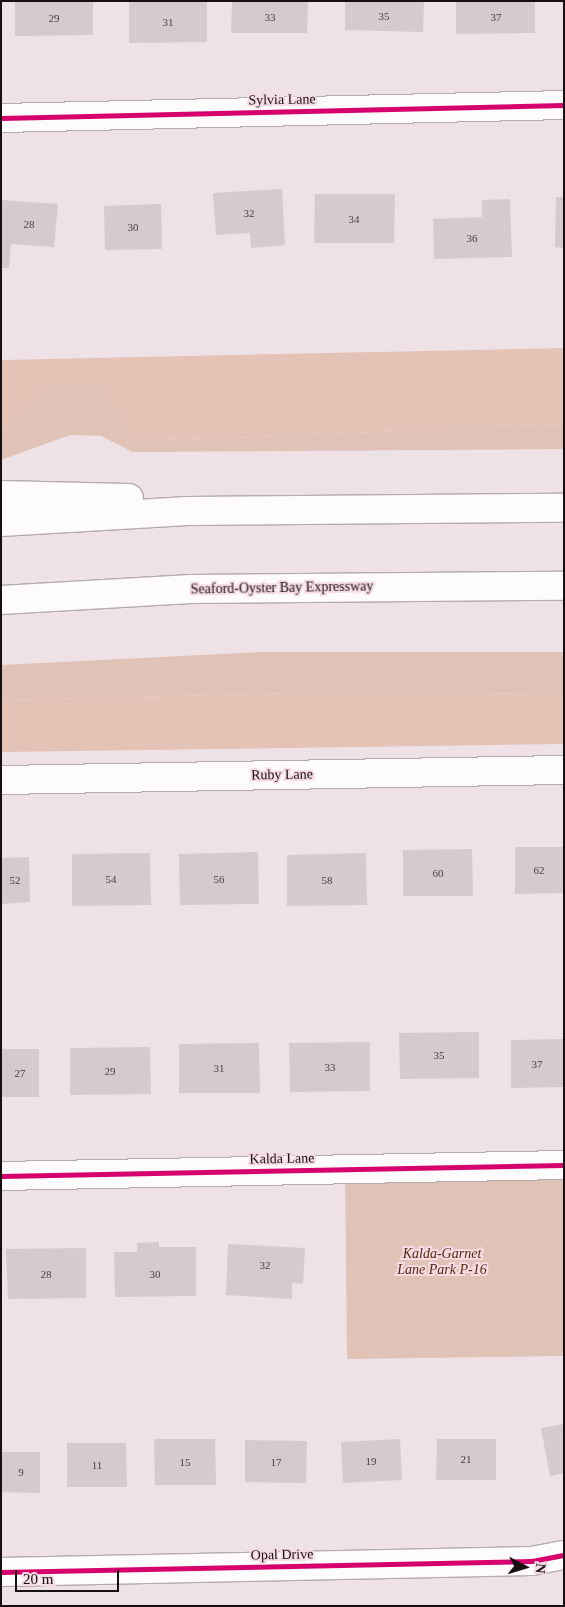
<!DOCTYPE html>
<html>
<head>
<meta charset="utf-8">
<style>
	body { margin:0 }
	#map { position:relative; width:565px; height:1607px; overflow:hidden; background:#efe2e6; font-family:"Times New Roman",serif }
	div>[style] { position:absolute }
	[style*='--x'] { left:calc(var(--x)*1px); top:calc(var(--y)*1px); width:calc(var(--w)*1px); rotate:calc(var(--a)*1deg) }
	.green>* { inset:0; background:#e1c2b7 }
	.forest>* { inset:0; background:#e5c2b6 }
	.building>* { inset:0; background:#d5cacc }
	.roads { filter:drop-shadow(1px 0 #b5aaae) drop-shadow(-1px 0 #b5aaae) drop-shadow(0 1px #b5aaae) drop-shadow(0 -1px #b5aaae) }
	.minor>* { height:28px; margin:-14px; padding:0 14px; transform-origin:14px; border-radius:14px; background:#fdfbfb }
	.highway>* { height:28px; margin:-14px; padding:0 14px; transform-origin:14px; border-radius:14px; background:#fdfbfb }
	.cycleway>* { height:5px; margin:-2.5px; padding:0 2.5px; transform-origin:2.5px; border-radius:2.5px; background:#d6006c }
	span { translate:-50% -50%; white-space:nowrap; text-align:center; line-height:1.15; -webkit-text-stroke:4px #f5dce5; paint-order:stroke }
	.number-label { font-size:11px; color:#4a4144 }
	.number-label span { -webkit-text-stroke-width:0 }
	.street-label { font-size:14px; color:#170f12 }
	.park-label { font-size:14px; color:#57270a; font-style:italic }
	.frame { position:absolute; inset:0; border:2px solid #170f12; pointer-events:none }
	.north { position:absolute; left:500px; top:1542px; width:50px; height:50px; -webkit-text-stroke:4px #f5dce5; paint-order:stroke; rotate:95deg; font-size:14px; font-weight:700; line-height:20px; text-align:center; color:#170f12 }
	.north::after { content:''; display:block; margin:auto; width:18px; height:22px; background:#170f12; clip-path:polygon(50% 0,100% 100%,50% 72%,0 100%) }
	.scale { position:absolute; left:15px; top:1570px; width:104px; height:22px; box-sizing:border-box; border:2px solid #170f12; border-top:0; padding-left:6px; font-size:15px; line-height:18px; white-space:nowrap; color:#170f12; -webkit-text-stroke:4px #f5dce5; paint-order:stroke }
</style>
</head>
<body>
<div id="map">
	<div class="green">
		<i style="clip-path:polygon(52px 383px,98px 383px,133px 438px,188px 440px,564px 424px,564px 449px,133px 452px,101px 436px,70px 435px,1px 460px,1px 428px,6px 427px)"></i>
		<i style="clip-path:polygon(263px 652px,564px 652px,564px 694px,336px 692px,1px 700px,1px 665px)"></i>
		<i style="clip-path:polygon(564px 1165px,564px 1356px,347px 1359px,345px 1169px)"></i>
	</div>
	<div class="forest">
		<i style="clip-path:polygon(564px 348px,564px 424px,188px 440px,133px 438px,97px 383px,52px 383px,6px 427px,1px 428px,1px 360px)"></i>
		<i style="clip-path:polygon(336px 692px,564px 694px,564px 744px,1px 752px,1px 700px)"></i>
	</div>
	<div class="building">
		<i style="clip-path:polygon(15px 1px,93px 1px,93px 35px,15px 36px)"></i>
		<i style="clip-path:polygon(129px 1px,207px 1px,207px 42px,129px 43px)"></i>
		<i style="clip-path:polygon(232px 1px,308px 1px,307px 33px,231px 33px)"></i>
		<i style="clip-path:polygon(345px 1px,424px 1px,423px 32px,345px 30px)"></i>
		<i style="clip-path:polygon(456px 1px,535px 1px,535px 33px,456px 34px)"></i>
		<i style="clip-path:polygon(282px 189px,285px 245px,251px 248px,250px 233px,216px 235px,213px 193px)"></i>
		<i style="clip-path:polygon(315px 194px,395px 194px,394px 243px,314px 243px)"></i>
		<i style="clip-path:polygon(556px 197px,564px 197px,564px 248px,555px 247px)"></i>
		<i style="clip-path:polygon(510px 199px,512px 257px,434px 259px,433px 219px,482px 217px,482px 200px)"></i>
		<i style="clip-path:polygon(1px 200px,58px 204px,54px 247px,11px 244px,9px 268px,1px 268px)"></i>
		<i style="clip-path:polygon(161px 204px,162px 249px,105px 250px,104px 206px)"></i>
		<i style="clip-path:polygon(515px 847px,564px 847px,564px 893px,515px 894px)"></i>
		<i style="clip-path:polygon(472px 849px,473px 896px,403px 896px,403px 850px)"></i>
		<i style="clip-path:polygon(258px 852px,259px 904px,180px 905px,179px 854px)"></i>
		<i style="clip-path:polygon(150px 853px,151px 905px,72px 906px,72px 854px)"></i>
		<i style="clip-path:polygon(366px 853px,367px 905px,287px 906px,287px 855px)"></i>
		<i style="clip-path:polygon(29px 857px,30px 902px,1px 904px,1px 858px)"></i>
		<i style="clip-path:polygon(479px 1032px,479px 1078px,400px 1079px,399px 1033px)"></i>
		<i style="clip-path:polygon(564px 1039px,564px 1087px,511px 1088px,511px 1040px)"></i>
		<i style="clip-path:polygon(370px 1042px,370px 1091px,290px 1092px,289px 1043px)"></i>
		<i style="clip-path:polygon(259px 1043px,260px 1093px,179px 1093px,179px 1044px)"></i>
		<i style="clip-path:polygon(150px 1047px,151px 1094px,70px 1095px,70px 1048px)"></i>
		<i style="clip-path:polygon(1px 1049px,39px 1049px,39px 1097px,1px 1097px)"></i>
		<i style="clip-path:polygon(159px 1242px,159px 1247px,196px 1247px,196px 1296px,115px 1297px,114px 1252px,137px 1252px,137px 1243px)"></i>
		<i style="clip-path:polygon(228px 1244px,305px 1248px,303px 1284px,292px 1283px,292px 1299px,226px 1295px)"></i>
		<i style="clip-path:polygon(86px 1248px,86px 1298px,8px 1299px,6px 1249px)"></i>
		<i style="clip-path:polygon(564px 1424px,564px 1473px,550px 1476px,541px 1428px)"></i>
		<i style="clip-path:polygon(154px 1439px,215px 1439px,216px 1485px,155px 1485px)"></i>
		<i style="clip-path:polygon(400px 1439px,402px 1480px,343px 1483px,341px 1442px)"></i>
		<i style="clip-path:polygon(437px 1439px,496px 1439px,496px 1480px,436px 1480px)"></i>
		<i style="clip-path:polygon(245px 1440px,307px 1441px,306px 1483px,245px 1482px)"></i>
		<i style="clip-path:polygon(67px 1443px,126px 1443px,127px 1487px,67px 1487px)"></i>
		<i style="clip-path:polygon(1px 1452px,40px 1452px,40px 1493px,1px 1492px)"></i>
	</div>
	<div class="roads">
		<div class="minor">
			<i style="--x:1;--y:118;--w:563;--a:-1.32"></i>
			<i style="--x:1;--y:780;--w:563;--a:-1.02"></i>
			<i style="--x:1;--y:1176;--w:563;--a:-1.12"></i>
			<i style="--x:1;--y:1572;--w:531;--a:-1.19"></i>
			<i style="--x:532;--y:1561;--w:33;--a:-11"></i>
		</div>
		<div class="highway">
			<i style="--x:1;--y:495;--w:128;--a:1.3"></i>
			<i style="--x:1;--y:522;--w:187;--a:-3.4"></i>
			<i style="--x:188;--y:511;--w:376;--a:-0.5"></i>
			<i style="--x:1;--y:600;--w:190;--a:-3.3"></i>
			<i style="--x:191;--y:589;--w:373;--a:-0.5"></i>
		</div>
	</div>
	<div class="cycleway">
		<i style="--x:1;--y:118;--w:563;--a:-1.32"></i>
		<i style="--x:1;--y:1176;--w:563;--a:-1.12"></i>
		<i style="--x:1;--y:1572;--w:531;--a:-1.19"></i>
		<i style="--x:532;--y:1561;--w:33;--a:-11"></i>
	</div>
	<div class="number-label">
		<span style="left:384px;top:16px">35</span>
		<span style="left:270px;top:17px">33</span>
		<span style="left:496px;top:17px">37</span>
		<span style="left:54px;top:18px">29</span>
		<span style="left:168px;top:22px">31</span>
		<span style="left:249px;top:213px">32</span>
		<span style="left:354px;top:219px">34</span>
		<span style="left:29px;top:224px">28</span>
		<span style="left:133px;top:227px">30</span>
		<span style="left:472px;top:238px">36</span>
		<span style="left:539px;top:870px">62</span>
		<span style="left:438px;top:873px">60</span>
		<span style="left:111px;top:879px">54</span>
		<span style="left:219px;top:879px">56</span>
		<span style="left:15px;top:880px">52</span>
		<span style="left:327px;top:880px">58</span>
		<span style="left:439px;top:1055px">35</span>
		<span style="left:537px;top:1064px">37</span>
		<span style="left:330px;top:1067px">33</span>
		<span style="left:219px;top:1068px">31</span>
		<span style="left:110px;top:1071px">29</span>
		<span style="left:20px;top:1073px">27</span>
		<span style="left:265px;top:1265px">32</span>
		<span style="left:46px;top:1274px">28</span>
		<span style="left:155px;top:1274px">30</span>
		<span style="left:466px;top:1459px">21</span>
		<span style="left:371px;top:1461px">19</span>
		<span style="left:185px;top:1462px">15</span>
		<span style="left:276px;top:1462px">17</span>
		<span style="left:97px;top:1465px">11</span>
		<span style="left:21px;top:1472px">9</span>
	</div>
	<div class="street-label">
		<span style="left:282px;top:100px;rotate:-1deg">Sylvia Lane</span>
		<span style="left:282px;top:588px;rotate:-1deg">Seaford-Oyster Bay Expressway</span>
		<span style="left:282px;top:775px;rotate:-1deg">Ruby Lane</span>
		<span style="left:282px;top:1159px;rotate:-1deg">Kalda Lane</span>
		<span style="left:282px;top:1555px;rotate:-1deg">Opal Drive</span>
	</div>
	<div class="park-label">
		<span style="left:442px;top:1262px">Kalda-Garnet<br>Lane Park P-16</span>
	</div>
	<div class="frame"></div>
	<div class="north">N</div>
	<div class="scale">20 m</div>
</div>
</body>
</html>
